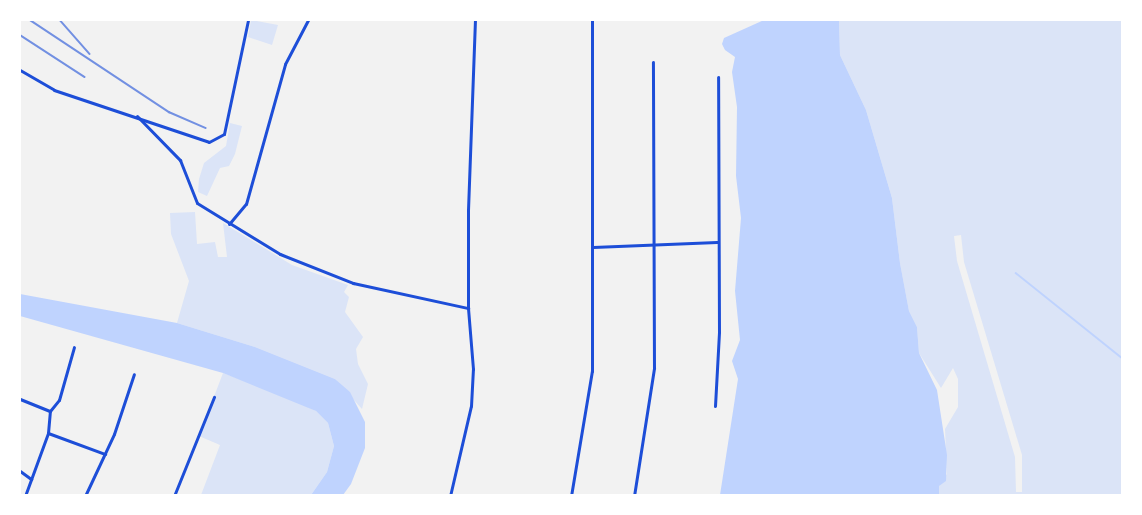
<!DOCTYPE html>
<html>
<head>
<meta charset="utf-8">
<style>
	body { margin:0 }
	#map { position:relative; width:1142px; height:515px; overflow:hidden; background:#f2f2f2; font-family:"Alegreya Sans",sans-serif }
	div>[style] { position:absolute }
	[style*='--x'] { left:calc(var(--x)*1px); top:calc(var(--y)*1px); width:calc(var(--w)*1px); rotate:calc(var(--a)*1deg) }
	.green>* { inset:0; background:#dbe4f7 }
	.water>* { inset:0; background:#bfd3fe }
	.stream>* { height:1.5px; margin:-0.75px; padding:0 0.75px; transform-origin:0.75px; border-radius:0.75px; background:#bfd3fe }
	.minor>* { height:3px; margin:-1.5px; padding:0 1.5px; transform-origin:1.5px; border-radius:1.5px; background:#1d4ed8 }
	.rail>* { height:1.5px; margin:-0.75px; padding:0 0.75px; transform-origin:0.75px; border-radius:0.75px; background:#7290e2 }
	span { translate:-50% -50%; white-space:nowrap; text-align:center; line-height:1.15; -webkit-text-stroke:4.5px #fff; paint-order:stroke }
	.frame { position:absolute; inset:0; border:21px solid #fff; pointer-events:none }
</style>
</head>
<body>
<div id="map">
	<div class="green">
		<i style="clip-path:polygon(251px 20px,278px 25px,272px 45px,248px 37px)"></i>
		<i style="clip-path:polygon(evenodd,839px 20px,1122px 20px,1122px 495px,939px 495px,939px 486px,947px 474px,945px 429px,958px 407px,958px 379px,953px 368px,941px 388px,919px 353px,917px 327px,909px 311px,900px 263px,892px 198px,866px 110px,840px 55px,839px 20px,961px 235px,964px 262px,1022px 455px,1022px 492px,1016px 492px,1015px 457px,957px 261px,954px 236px,961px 235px)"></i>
		<i style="clip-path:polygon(230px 123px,242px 126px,235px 154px,229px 166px,220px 168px,207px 196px,198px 192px,199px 179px,204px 163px,226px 146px)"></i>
		<i style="clip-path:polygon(195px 212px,197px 244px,215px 242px,218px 257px,227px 257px,223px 223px,292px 265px,348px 285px,344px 292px,349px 297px,345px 312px,363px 337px,356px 349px,358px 364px,368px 384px,362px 409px,335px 379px,255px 347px,177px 323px,189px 281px,171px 234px,170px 213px)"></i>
		<i style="clip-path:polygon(223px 373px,284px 395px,316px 411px,328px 423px,334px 446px,327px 472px,311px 495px,201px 495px,220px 445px,199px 436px)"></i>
	</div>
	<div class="water">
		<i style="clip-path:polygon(764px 20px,839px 20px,840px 55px,866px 110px,892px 198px,900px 263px,909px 311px,917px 327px,919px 353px,937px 390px,947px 455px,946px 481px,939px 486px,939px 495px,720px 495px,738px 379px,732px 361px,740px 340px,735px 291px,741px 218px,736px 176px,737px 107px,732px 72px,735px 57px,725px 50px,722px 44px,724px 38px)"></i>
		<i style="clip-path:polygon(20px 294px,177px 323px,255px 347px,335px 379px,350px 392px,365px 422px,365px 448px,351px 484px,343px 495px,311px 495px,327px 472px,334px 446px,328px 423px,316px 411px,223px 373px,20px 316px)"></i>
	</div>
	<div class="stream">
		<i style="--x:1016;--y:273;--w:136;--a:38.7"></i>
	</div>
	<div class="minor">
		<i style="--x:20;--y:70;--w:39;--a:30"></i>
		<i style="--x:54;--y:90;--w:163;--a:18.5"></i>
		<i style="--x:209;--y:142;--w:17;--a:-28"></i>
		<i style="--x:224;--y:134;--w:116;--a:-78.1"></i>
		<i style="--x:137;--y:116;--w:62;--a:45.7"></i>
		<i style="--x:180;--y:160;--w:46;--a:68.4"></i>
		<i style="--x:197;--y:203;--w:97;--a:31.6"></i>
		<i style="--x:280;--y:254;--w:79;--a:21.7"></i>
		<i style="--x:353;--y:283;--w:118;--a:12.3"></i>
		<i style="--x:229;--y:224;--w:26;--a:-50"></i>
		<i style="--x:246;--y:204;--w:145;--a:-74.4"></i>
		<i style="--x:285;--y:64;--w:50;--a:-62.4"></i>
		<i style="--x:593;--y:247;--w:124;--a:-2.3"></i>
		<i style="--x:20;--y:399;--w:32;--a:22"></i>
		<i style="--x:715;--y:406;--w:74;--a:-86.9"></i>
		<i style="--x:719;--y:332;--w:255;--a:-90.2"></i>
		<i style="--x:48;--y:433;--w:61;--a:20.2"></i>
		<i style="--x:20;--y:471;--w:14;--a:36"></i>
		<i style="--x:25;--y:496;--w:67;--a:-69.9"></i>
		<i style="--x:48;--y:433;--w:22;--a:-85"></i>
		<i style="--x:50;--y:411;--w:14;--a:-51"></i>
		<i style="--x:59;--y:400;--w:55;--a:-74.2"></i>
		<i style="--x:85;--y:496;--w:68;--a:-64.9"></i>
		<i style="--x:114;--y:434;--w:63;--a:-71.6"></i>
		<i style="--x:174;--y:496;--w:107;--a:-68"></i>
		<i style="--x:450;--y:496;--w:92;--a:-76.9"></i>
		<i style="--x:471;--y:406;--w:37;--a:-87"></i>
		<i style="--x:473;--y:369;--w:61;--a:-94.7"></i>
		<i style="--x:468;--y:308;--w:98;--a:-90"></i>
		<i style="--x:468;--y:210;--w:190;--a:-87.9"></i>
		<i style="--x:571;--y:496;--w:127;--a:-80.5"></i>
		<i style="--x:592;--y:371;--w:351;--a:-90"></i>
		<i style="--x:634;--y:496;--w:130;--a:-81.1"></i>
		<i style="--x:654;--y:368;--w:306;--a:-90.2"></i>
	</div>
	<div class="rail">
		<i style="--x:30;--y:20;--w:167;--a:33.5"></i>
		<i style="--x:169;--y:112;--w:40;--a:23.4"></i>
		<i style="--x:60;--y:20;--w:45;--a:48.6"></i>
		<i style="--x:20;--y:35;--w:77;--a:32.9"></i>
	</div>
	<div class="frame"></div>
</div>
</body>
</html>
